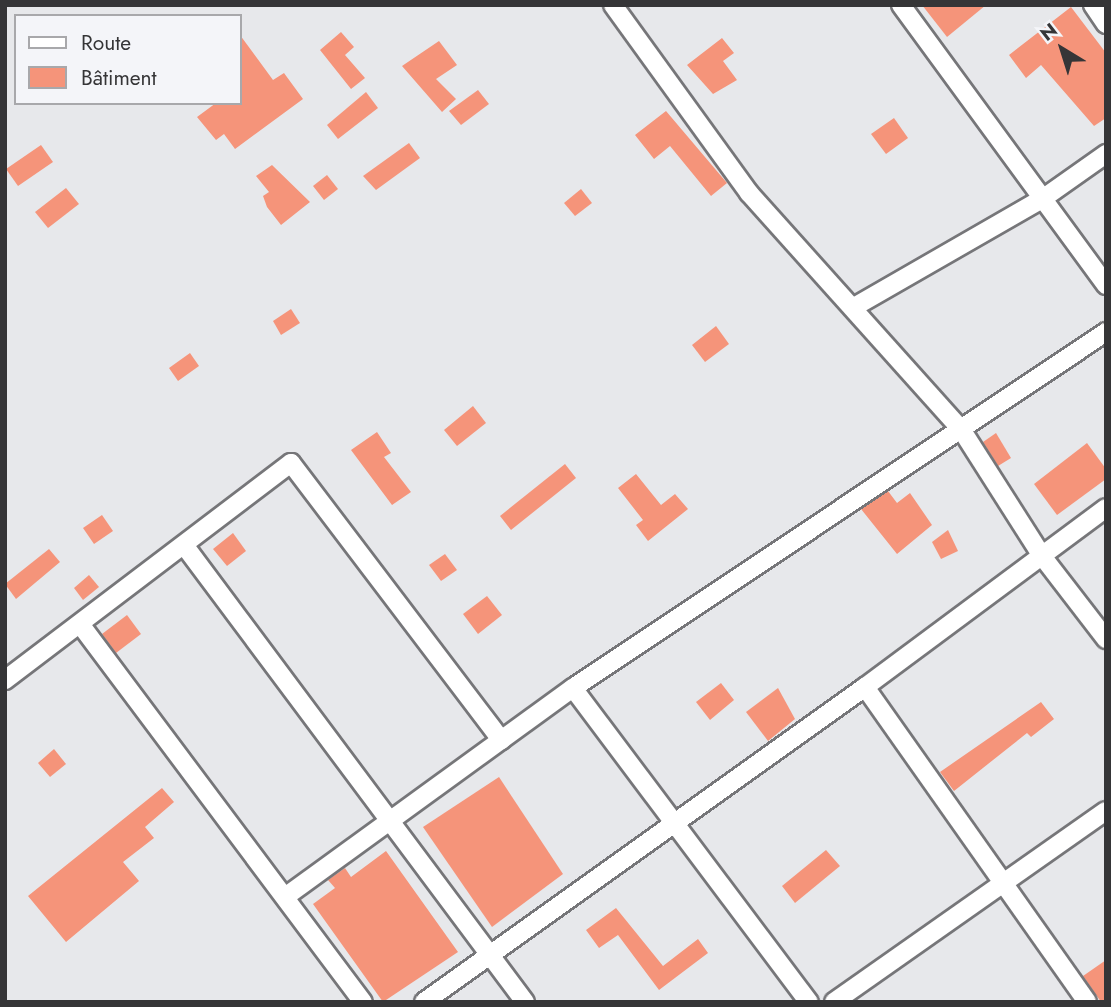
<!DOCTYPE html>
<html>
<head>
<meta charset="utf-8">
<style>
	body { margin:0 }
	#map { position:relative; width:1111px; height:1007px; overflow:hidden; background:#e7e8eb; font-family:Jost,sans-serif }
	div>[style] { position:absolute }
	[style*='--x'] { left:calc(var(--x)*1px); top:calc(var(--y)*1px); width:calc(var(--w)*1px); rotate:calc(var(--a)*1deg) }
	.building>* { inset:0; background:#f5947a }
	.roads { filter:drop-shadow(2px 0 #767679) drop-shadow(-2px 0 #767679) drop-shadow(0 2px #767679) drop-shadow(0 -2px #767679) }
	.street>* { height:18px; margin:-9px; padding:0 9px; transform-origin:9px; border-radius:9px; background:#fff }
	span { translate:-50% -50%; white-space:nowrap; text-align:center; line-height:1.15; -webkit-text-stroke:7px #f4f5f9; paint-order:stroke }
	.frame { position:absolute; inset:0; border:7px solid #353537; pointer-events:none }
	.legend { position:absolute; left:14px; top:14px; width:228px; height:91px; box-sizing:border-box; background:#f4f5f9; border:2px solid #a8a8ab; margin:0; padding:9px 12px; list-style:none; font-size:21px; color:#353537 }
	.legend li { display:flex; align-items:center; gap:14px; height:35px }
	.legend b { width:35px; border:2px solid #a8a8ab }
	.north { position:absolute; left:1027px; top:14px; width:70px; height:70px; -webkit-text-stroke:5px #f4f5f9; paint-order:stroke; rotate:322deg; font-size:19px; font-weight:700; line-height:28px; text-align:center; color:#353537 }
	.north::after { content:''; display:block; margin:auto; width:24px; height:32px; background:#353537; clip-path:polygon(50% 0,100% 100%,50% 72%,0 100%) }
</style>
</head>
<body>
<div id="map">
	<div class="building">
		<i style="clip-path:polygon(922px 5px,986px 5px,947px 37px)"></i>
		<i style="clip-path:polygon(1071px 7px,1106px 53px,1106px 118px,1094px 126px,1041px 65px,1026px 78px,1009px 55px)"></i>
		<i style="clip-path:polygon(341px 32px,354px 47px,345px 55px,365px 78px,351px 89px,320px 50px)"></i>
		<i style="clip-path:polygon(240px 35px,273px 80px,284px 73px,303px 99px,235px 149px,224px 134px,216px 140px,197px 117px,216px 103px,240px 103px)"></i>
		<i style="clip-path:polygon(722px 38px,734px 53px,723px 61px,737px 80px,713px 94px,687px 65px)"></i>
		<i style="clip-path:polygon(439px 41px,457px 65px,436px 79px,456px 99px,442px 112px,402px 66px)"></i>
		<i style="clip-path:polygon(478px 90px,489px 104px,461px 125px,449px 111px)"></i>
		<i style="clip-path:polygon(366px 92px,378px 108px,338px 139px,327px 125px)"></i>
		<i style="clip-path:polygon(666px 111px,727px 183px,711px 196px,670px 146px,654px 159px,635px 135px)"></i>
		<i style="clip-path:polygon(894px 118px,908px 138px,886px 154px,871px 134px)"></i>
		<i style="clip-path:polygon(409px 143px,420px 158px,376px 190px,363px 176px)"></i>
		<i style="clip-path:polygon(41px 145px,53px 162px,18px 186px,6px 169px)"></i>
		<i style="clip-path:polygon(272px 165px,310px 202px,281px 225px,267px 207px,263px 196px,269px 192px,256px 176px)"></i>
		<i style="clip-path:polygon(327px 175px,338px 189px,324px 200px,313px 186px)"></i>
		<i style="clip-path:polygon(66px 188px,79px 204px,48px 228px,35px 212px)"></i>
		<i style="clip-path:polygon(581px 189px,592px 203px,575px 216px,564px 203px)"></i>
		<i style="clip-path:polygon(291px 309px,300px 323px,281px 335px,273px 321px)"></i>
		<i style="clip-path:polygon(716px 326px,729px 344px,705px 362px,692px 345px)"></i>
		<i style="clip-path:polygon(190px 353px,199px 366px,178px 381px,169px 368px)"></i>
		<i style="clip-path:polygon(473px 406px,486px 423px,457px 446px,444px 430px)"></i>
		<i style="clip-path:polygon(377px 432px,391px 453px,384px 457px,411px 492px,392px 505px,351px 450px)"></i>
		<i style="clip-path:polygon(996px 433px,1011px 458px,998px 466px,983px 442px)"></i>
		<i style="clip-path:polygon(1087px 443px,1106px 469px,1106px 479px,1057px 515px,1034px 484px)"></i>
		<i style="clip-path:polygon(565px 464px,576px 478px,511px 530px,500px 516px)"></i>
		<i style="clip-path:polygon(636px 474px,661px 505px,675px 494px,688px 509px,648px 541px,636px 525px,643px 520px,618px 488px)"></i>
		<i style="clip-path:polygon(888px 491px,897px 503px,910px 493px,932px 525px,897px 554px,861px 509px)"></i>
		<i style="clip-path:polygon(102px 515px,113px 531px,94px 544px,83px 528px)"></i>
		<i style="clip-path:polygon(948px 530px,958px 551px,941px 559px,932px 542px)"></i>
		<i style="clip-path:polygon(233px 533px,246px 551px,227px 566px,213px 549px)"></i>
		<i style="clip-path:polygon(49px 549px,60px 562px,16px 599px,5px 584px)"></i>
		<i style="clip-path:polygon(445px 554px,457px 570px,441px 581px,429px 565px)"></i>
		<i style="clip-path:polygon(89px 575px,99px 587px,83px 600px,74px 588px)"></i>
		<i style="clip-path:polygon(487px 596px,502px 615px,478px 634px,463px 614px)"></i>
		<i style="clip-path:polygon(127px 615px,141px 634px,116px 653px,102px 634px)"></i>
		<i style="clip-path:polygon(721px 683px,734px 700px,710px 720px,696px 702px)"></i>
		<i style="clip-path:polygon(778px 688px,795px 719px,768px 741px,746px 712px)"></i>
		<i style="clip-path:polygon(1041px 702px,1054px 719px,1031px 737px,1027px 733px,954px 791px,940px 772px)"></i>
		<i style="clip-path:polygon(54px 749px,66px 764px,50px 777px,38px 763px)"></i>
		<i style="clip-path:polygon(499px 777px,563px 874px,492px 927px,423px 827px)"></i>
		<i style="clip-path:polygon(162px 788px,174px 802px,145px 827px,154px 838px,123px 862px,139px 881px,66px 942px,28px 896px)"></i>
		<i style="clip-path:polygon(826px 850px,840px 866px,795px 903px,782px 886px)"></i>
		<i style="clip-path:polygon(386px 851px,458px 952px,383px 1002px,313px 904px,335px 888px,328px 880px,345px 868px,351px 877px)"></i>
		<i style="clip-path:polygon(616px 908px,663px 966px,698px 939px,708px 953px,659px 990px,618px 935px,599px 948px,586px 930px)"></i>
		<i style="clip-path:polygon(1106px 960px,1106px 1002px,1101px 1002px,1083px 976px)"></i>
	</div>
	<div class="roads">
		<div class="street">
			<i style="--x:613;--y:5;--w:232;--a:54.1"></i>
			<i style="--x:749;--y:193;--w:317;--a:48.1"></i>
			<i style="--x:961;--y:429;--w:151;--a:57.5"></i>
			<i style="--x:1042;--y:556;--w:105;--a:52.4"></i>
			<i style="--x:901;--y:5;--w:347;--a:53.8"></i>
			<i style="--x:1093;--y:5;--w:23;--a:56"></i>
			<i style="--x:854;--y:307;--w:220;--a:-29.9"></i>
			<i style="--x:1045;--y:197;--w:75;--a:-35.2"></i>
			<i style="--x:184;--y:545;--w:570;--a:53.27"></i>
			<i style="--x:80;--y:624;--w:472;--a:53.2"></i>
			<i style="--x:5;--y:680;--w:359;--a:-37.2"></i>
			<i style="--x:291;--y:463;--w:348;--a:52.8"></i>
			<i style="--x:865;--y:687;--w:385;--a:54.8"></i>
			<i style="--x:573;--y:688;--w:393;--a:53.1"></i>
			<i style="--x:285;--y:897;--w:356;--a:-36"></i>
			<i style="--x:573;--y:688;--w:641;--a:-33.74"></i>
			<i style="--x:424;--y:1002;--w:542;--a:-35.54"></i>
			<i style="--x:865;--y:687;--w:300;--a:-36.6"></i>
			<i style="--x:834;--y:1002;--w:332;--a:-35.1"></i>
		</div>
	</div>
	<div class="frame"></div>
	<ul class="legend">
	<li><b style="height:9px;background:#fff"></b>Route</li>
	<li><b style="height:19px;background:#f5947a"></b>Bâtiment</li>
	</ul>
	<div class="north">N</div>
</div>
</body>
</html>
